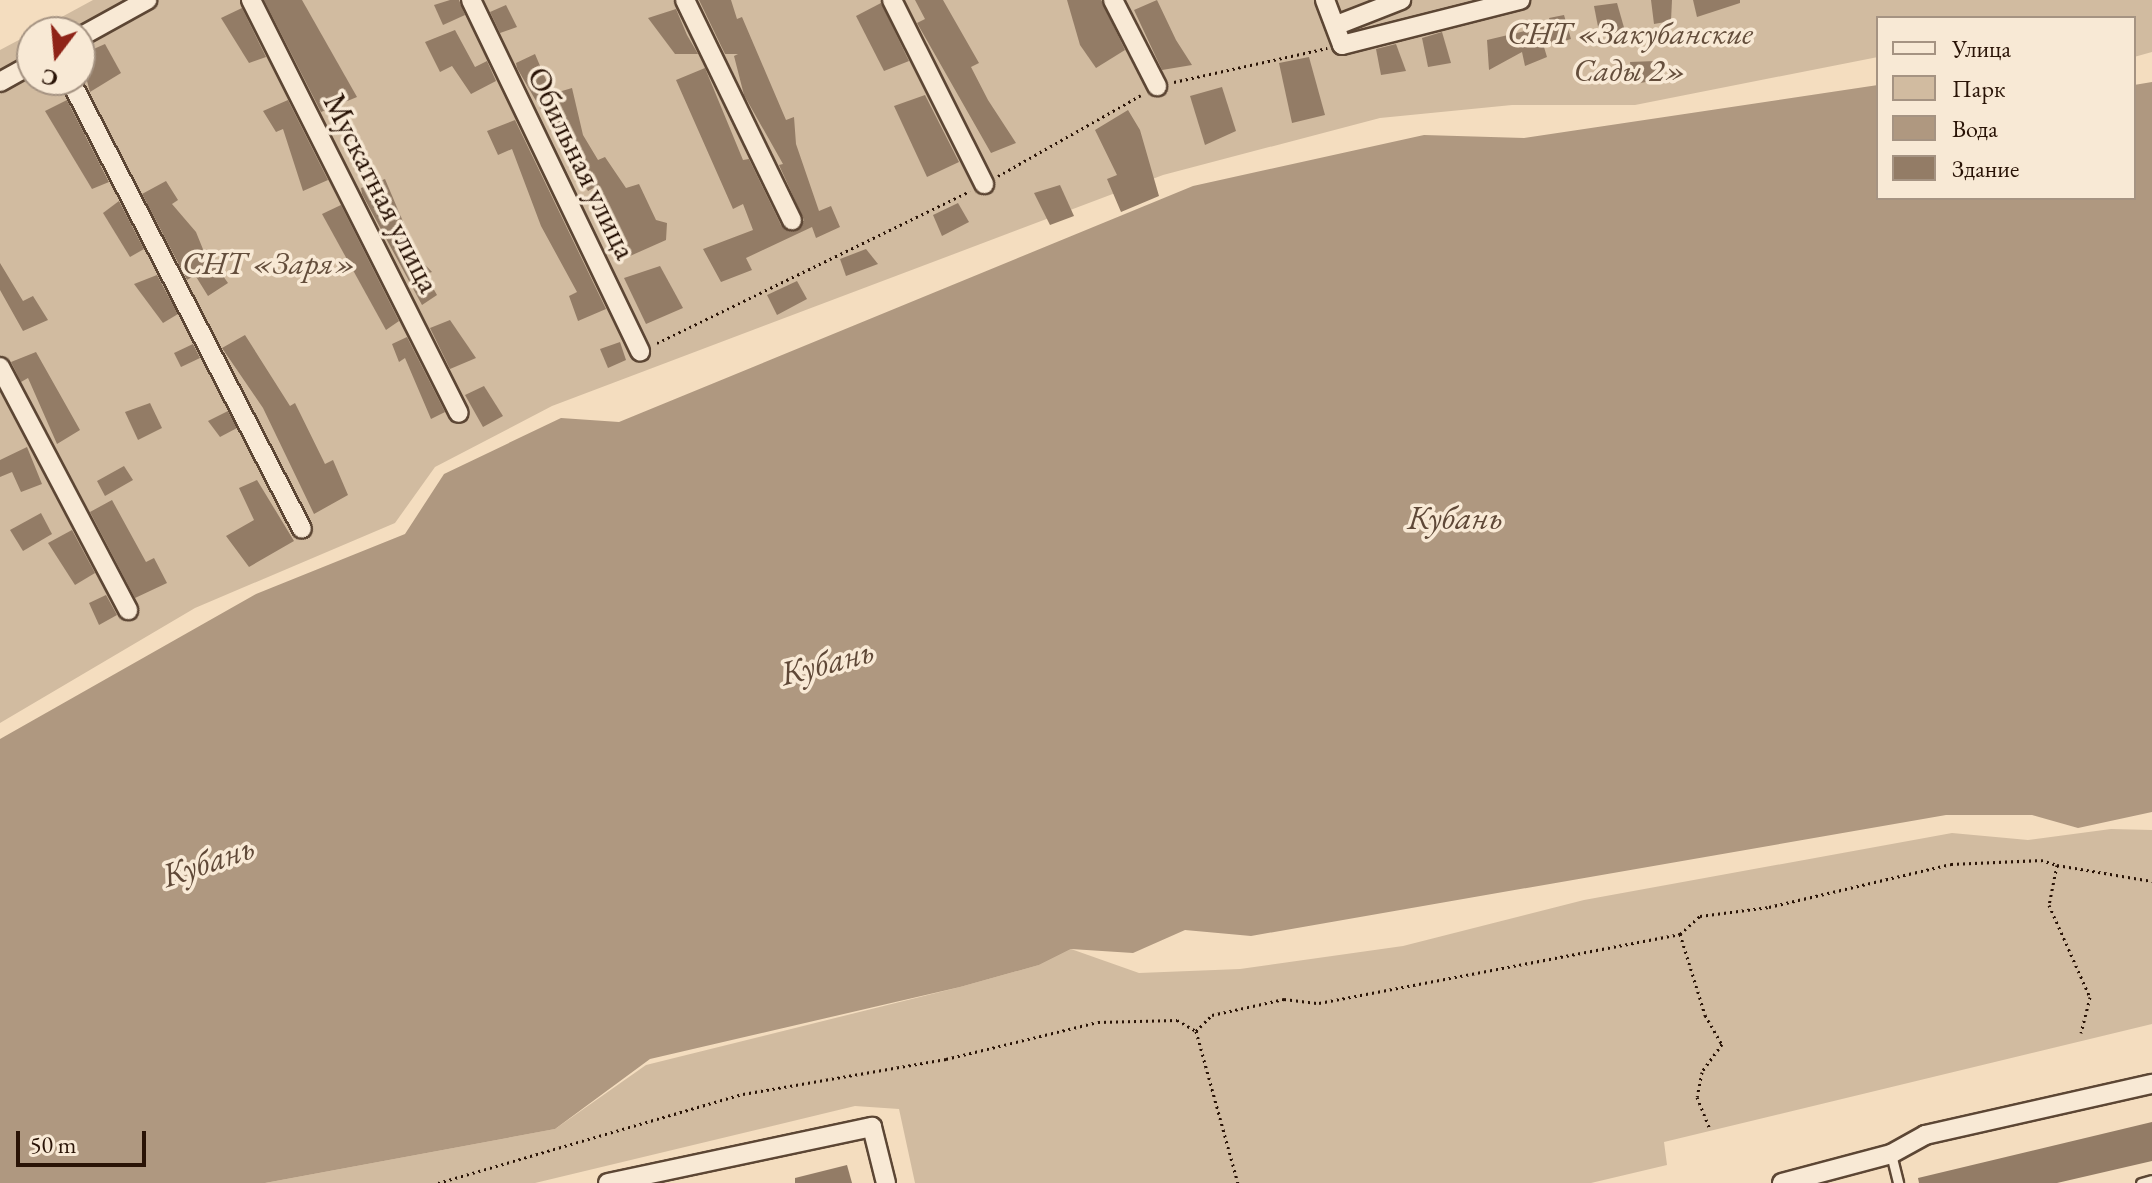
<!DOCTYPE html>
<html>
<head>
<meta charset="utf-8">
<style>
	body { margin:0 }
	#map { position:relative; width:2152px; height:1183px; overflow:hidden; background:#f4ddbf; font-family:"EB Garamond",serif }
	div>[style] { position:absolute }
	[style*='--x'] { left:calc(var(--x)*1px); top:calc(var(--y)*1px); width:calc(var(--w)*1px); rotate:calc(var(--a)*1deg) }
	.green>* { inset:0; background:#d1bba0 }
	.water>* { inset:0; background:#af9880 }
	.building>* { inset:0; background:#937c66 }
	.path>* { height:3px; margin-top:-1.5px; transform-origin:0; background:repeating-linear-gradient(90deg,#291306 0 2px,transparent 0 6px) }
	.roads { filter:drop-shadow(2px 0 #5c4634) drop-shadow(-2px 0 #5c4634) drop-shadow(0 2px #5c4634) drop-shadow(0 -2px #5c4634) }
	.lane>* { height:9px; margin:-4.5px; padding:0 4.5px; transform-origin:4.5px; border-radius:4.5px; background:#f8e9d5 }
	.street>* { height:18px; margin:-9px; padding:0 9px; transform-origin:9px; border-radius:9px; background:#f8e9d5 }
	span { translate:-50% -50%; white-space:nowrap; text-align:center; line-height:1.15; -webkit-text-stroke:7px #f8e9d5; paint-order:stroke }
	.park-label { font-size:32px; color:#644e3c; font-style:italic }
	.street-label { font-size:32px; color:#291306 }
	.water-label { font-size:34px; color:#5f4837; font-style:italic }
	.legend { position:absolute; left:1876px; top:16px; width:260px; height:184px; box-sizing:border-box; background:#f8e9d5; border:2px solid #a59382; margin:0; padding:10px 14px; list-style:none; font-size:24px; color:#291306 }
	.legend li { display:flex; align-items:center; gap:16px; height:40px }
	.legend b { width:40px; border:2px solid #a59382 }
	.north { position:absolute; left:16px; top:16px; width:80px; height:80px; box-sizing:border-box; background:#f8e9d5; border:2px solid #a59382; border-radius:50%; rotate:196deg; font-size:22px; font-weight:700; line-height:32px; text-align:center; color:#291306 }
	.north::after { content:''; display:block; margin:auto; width:28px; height:36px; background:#8f2418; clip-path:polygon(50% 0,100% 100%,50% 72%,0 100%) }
	.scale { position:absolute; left:16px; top:1131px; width:130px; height:36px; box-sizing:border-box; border:4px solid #291306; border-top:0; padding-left:10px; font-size:24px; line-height:28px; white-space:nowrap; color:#291306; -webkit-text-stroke:6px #f8e9d5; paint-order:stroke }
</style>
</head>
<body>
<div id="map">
	<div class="green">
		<i style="clip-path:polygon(93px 0,2152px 0,2152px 52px,2134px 57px,2134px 18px,1878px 18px,1878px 57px,1635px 105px,1512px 105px,1380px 118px,1163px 175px,552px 406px,435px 467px,395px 523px,195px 608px,0 723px,0 50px,32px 33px,32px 80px,80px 80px,80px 32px,34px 32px)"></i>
		<i style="clip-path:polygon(2111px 829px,2152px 830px,2152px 1024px,1664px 1142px,1667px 1165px,1591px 1183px,915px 1183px,899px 1109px,855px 1106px,535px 1183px,265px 1183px,555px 1129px,646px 1065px,960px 987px,1039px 965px,1071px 949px,1139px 973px,1240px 969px,1403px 946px,1584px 900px,1952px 833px,2028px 840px)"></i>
	</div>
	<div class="water">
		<i style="clip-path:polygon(2152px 82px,2152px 812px,2078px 828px,2032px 815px,1946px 815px,1251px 936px,1185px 930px,1133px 953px,1071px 949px,1039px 965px,960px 987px,650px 1059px,555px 1129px,265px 1183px,0 1183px,0 739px,256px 594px,405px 534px,444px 474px,561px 418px,619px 422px,1193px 186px,1424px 135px,1524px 138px,1878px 85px,1878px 198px,2134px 198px,2134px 85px)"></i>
	</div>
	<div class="building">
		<i style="clip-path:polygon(264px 0,302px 0,357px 97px,321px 112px)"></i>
		<i style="clip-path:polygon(450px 0,459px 0,465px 15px,443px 25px,434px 5px)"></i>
		<i style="clip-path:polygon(699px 0,731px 0,737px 19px,742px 17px,786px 120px,794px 117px,796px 144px,819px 211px,831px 206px,840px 227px,816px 238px,812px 227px,746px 258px,752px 270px,721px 282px,703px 249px,753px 230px,743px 204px,733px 209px,676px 80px,705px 68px,743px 160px,749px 159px,781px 225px,796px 231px,804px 220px,779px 165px,783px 164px,744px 95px,734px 56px,738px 54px,725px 54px)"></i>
		<i style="clip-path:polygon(915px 0,943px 0,979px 63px,971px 67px,988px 100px,1016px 143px,991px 153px,917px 23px,925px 19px)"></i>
		<i style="clip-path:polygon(1067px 0,1101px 0,1125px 50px,1096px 68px,1080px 45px)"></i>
		<i style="clip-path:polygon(1157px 0,1176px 40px,1192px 65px,1162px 70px,1134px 10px)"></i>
		<i style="clip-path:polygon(1651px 0,1672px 0,1671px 21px,1654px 24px)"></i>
		<i style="clip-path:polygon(1693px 0,1740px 0,1740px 3px,1697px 17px)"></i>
		<i style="clip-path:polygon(881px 3px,909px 61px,884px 71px,856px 16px)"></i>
		<i style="clip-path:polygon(1617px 3px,1625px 31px,1600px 37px,1594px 6px)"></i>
		<i style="clip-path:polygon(506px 5px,517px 27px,500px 33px,490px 12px)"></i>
		<i style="clip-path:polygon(242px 8px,266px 57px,249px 63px,221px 18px)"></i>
		<i style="clip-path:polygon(676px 9px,687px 35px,698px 54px,675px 54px,648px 18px)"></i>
		<i style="clip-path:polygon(1564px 15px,1571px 39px,1544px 47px,1547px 57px,1525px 66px,1522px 52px,1489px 70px,1487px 40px,1551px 25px,1549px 18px)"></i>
		<i style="clip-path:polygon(455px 30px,475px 67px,487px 61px,496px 81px,471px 94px,452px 66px,440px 72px,425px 42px)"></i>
		<i style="clip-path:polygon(1442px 32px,1451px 63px,1428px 67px,1422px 38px)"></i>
		<i style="clip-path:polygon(105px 44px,121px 73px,90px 92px,80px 55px)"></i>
		<i style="clip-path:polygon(1396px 44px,1406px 71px,1381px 75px,1376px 49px)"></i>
		<i style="clip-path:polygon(535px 54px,552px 94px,572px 88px,583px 135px,598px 160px,605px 157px,626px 188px,639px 184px,656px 220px,667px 223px,666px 240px,630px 256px,599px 185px,588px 191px,517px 68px,516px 63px)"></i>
		<i style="clip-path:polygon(1309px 57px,1325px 115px,1292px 123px,1279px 63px)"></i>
		<i style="clip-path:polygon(1655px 61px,1659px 80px,1633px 84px,1630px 62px)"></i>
		<i style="clip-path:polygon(1222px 87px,1236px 131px,1205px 145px,1190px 96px)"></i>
		<i style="clip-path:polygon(925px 95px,959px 162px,927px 177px,894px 106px)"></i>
		<i style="clip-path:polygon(67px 100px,109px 182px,92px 189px,45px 111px)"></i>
		<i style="clip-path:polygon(288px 100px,328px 180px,303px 191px,283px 129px,276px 132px,263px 111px)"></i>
		<i style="clip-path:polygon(1128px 110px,1140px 130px,1159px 196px,1121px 212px,1107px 179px,1117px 175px,1095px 130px)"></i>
		<i style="clip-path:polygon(515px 120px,606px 309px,578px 321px,569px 296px,577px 292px,541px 226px,512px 149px,498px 155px,487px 131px)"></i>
		<i style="clip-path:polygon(385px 179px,418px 257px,432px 272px,425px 274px,437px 295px,422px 305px,362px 194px,361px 188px)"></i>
		<i style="clip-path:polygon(166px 181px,178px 200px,172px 204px,196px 232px,211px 269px,216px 266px,228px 283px,208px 296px,195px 275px,187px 280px,142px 194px)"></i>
		<i style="clip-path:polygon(1060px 185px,1074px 216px,1050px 225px,1034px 193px)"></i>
		<i style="clip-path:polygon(119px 201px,144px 249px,130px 257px,103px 213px)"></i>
		<i style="clip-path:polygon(958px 203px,969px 222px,942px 236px,933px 215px)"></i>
		<i style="clip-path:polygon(341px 205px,399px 321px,386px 330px,322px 214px)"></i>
		<i style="clip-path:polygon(866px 249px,878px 264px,846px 276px,840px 259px)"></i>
		<i style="clip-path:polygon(0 263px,23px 301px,33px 296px,48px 320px,23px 331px,0 290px)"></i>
		<i style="clip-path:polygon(660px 266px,683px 308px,646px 324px,624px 278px)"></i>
		<i style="clip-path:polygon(157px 275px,178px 314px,163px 323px,134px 284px)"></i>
		<i style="clip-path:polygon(797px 281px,807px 299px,777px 315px,767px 295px)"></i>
		<i style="clip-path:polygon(450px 320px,476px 358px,450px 369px,430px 328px)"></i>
		<i style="clip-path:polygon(245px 335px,290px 406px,295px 403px,325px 464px,333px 460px,348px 495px,314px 514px,263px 408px,222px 348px)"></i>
		<i style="clip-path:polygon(407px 337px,445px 412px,431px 419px,405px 358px,399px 362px,392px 344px)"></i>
		<i style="clip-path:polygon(620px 342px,626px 360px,608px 368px,600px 349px)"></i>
		<i style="clip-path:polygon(193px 344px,200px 358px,181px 367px,174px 353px)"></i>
		<i style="clip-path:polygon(36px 352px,80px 430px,57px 444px,28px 378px,21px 382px,11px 362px)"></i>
		<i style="clip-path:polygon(484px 386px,503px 416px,483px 427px,465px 395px)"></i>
		<i style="clip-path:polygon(150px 403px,162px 428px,138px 440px,125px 412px)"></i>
		<i style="clip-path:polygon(228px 411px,237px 428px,220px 437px,208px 421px)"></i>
		<i style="clip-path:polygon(27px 447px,42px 484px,21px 492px,12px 472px,0 477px,0 460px)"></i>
		<i style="clip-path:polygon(124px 466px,133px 480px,105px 496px,97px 481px)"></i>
		<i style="clip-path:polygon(257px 480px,294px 541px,249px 567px,226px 536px,254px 520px,239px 488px)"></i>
		<i style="clip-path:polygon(112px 500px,146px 562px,154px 558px,167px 583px,135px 598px,90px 512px)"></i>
		<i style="clip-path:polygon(41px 513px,52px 534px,23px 551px,10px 530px)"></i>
		<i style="clip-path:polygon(72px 530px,95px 573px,75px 585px,48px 543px)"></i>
		<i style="clip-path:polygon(106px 595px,117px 615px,99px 625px,89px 603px)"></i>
		<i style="clip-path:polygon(2152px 1122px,2152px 1161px,2057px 1183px,1919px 1183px,1918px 1178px)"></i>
		<i style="clip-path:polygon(847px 1165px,852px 1183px,795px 1183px,795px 1178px)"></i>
	</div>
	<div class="path">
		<i style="--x:1174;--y:82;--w:157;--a:-12.5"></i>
		<i style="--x:998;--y:176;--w:164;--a:-29.5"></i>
		<i style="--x:657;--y:343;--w:348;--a:-25.9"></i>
		<i style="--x:2057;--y:865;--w:96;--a:9.6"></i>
		<i style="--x:1680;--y:934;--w:27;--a:-42"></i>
		<i style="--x:1700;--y:916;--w:70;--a:-7.4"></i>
		<i style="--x:1769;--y:907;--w:187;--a:-13.3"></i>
		<i style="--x:1951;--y:864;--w:90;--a:-2.5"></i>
		<i style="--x:2041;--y:860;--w:17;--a:17"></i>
		<i style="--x:2057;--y:865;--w:41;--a:101.3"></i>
		<i style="--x:2049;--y:905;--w:101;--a:66"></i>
		<i style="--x:2090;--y:997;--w:37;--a:104"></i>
		<i style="--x:1196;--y:1031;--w:158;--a:74.6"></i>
		<i style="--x:438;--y:1183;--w:318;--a:-16.3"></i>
		<i style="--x:743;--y:1094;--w:206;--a:-9.8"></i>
		<i style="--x:946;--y:1059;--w:156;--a:-13.7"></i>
		<i style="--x:1098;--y:1022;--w:79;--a:-1.5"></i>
		<i style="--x:1177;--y:1020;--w:22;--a:30"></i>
		<i style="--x:1196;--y:1031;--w:23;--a:-45"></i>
		<i style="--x:1212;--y:1015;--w:74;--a:-12.5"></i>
		<i style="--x:1284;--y:999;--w:35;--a:7"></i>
		<i style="--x:1319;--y:1003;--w:368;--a:-10.8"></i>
		<i style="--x:1680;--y:934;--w:85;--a:72.8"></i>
		<i style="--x:1705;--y:1015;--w:34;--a:60"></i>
		<i style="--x:1722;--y:1044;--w:34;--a:126"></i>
		<i style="--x:1702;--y:1072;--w:25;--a:101"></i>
		<i style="--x:1697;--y:1097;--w:35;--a:68"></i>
	</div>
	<div class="roads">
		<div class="lane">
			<i style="--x:1891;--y:1154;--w:30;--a:76"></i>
			<i style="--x:2141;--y:1183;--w:11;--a:-15"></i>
		</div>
		<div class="street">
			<i style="--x:251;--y:0;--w:462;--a:63.3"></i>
			<i style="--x:471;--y:0;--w:390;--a:64.3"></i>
			<i style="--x:685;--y:0;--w:245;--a:64.1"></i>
			<i style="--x:892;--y:0;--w:206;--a:63.4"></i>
			<i style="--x:1113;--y:0;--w:97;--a:62.9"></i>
			<i style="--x:1325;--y:0;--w:48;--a:69.3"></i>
			<i style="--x:1342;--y:45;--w:184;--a:-14.2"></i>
			<i style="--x:1337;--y:25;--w:69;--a:-21.3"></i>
			<i style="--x:80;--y:37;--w:77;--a:-28.9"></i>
			<i style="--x:70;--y:80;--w:505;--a:62.67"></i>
			<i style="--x:0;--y:82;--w:37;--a:-29"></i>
			<i style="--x:0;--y:367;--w:275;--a:62.2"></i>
			<i style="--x:608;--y:1183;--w:270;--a:-12"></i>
			<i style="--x:872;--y:1127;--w:58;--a:76"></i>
			<i style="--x:1782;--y:1183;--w:113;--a:-14.9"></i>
			<i style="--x:1891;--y:1154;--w:39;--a:-29"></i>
			<i style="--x:1925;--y:1135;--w:233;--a:-12.7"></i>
		</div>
	</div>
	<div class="park-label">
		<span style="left:1630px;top:52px">СНТ «Закубанские<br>Сады 2»</span>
		<span style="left:269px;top:263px">СНТ «Заря»</span>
	</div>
	<div class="street-label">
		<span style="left:582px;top:163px;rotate:64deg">Обильная улица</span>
		<span style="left:382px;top:193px;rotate:63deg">Мускатная улица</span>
	</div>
	<div class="water-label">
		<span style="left:1455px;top:518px">Кубань</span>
		<span style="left:827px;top:662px;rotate:-15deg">Кубань</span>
		<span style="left:208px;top:861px;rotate:-19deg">Кубань</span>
	</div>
	<ul class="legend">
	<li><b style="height:10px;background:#f8e9d5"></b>Улица</li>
	<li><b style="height:22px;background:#d1bba0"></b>Парк</li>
	<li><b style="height:22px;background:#af9880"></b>Вода</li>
	<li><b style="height:22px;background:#937c66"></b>Здание</li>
	</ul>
	<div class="north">С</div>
	<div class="scale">50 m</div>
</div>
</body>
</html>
